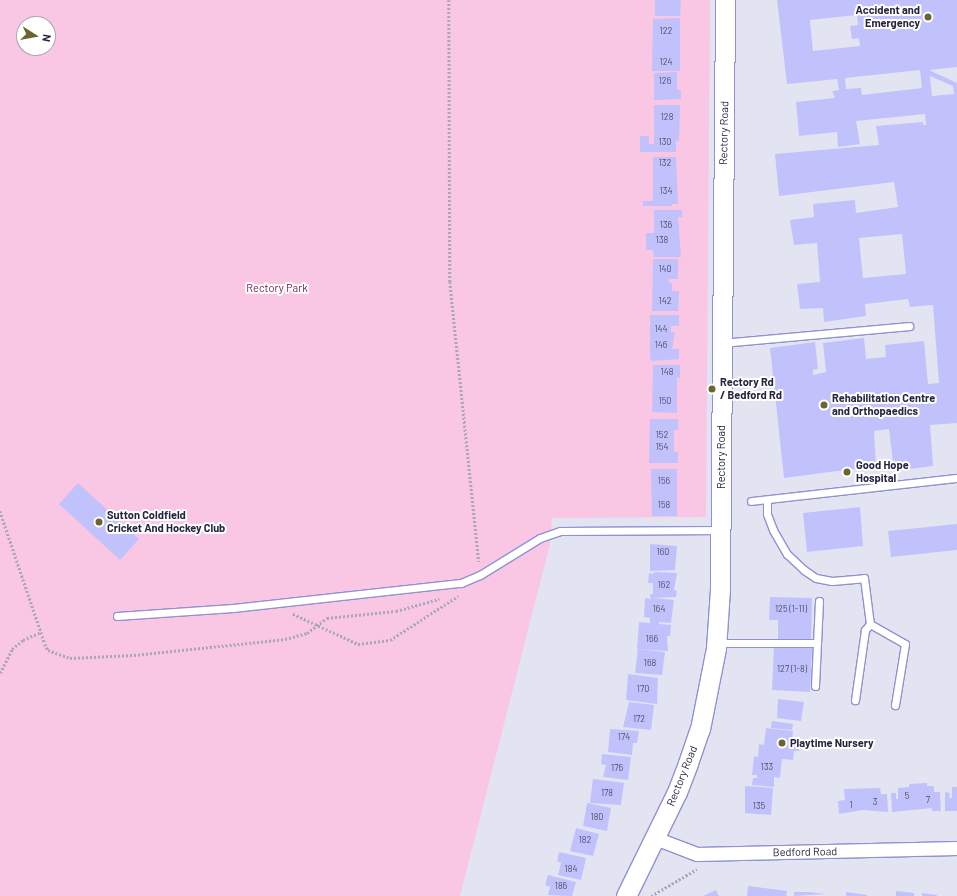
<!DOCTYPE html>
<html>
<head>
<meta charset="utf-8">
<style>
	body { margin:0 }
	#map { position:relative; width:957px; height:896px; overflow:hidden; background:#e3e4f2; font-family:Barlow,sans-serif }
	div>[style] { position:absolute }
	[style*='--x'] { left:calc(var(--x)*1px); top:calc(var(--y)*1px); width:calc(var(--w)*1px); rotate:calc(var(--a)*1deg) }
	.green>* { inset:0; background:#f9c6e3 }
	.building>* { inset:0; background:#c1c2fc }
	.path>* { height:2.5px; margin-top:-1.25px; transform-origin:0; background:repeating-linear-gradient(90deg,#a6a7b9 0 2px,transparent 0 4px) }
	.roads { filter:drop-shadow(1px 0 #9191d2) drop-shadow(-1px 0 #9191d2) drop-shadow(0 1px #9191d2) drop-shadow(0 -1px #9191d2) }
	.lane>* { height:7px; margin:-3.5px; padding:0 3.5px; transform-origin:3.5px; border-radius:3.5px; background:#fff }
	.street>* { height:13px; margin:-6.5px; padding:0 6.5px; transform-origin:6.5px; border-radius:6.5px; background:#fff }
	.secondary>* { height:19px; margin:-9.5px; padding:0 9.5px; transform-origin:9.5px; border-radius:9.5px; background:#fff }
	.dots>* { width:11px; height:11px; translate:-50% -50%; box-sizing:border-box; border:2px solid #fff; border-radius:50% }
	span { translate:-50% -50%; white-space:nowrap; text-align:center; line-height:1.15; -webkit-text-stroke:4px #fff; paint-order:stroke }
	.number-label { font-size:9px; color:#4d4c6f }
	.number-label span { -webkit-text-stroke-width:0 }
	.poi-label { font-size:11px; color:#262540; font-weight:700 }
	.right { translate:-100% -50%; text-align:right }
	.left { translate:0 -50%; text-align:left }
	.street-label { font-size:11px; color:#262540 }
	.park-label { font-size:11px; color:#6d1b53 }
	.north { position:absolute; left:16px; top:16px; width:40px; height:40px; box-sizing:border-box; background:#fff; border:1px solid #a8a8b3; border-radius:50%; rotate:101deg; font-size:11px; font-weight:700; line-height:16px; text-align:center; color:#262540 }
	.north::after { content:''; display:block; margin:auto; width:14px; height:18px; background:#696430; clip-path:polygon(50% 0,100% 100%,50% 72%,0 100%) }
</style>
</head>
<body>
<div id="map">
	<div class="green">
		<i style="clip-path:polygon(evenodd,0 0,710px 0,706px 517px,552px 518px,550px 544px,460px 896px,0 896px,0 0,24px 24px,48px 24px,48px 48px,24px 48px,24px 24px)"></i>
	</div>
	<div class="building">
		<i style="clip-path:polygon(655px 0,681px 0,680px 16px,655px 16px)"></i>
		<i style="clip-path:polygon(evenodd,777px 0,957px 0,957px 67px,929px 70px,957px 83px,957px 423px,930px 425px,933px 466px,894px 471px,889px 429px,874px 431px,876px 466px,784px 478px,770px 348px,815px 342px,818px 369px,813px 370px,813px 375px,826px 372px,823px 343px,864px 338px,866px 359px,886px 357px,885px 345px,924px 341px,928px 384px,939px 383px,933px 305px,910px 307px,908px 299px,865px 304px,866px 316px,824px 322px,823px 308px,800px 309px,797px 284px,820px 282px,817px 243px,794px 245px,790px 220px,814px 217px,813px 204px,855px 200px,856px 213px,898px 207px,894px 182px,779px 196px,775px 154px,879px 145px,876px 126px,923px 122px,923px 125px,926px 125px,925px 114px,856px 121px,860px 144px,838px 147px,837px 132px,799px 136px,796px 102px,835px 98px,832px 91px,839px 90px,837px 79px,787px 84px,777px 0,857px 15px,858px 25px,850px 26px,852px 39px,859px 38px,860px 46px,813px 51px,810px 20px,857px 15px,777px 0,920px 70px,922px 88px,862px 95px,861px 88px,846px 89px,845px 78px,920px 70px,777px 0,930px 76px,953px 86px,954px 94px,932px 96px,930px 76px,777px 0,902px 234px,906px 274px,863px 278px,859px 238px,902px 234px)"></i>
		<i style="clip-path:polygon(680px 18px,680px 71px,652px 71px,653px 19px)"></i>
		<i style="clip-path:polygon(677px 72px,677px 90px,681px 90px,681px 99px,654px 100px,654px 73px)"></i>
		<i style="clip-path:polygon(654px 105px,680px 105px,679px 141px,676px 141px,676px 152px,640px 152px,640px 136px,649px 136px,649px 144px,654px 144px)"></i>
		<i style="clip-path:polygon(653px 157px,676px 157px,678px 204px,672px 204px,672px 206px,643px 206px,643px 201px,653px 201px)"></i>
		<i style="clip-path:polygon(654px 210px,682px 210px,682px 217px,678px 217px,681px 257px,654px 257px,653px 250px,646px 250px,646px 233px,654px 233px)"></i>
		<i style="clip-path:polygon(653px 259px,678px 259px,678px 279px,669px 279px,669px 283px,672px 283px,672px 291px,679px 291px,678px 311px,652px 311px)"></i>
		<i style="clip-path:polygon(650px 315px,679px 315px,679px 326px,671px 326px,671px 332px,675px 332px,672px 349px,679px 349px,679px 359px,653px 361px,650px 359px)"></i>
		<i style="clip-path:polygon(653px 365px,680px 365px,680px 378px,677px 378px,677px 413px,652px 412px)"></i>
		<i style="clip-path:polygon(650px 419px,678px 419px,678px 430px,674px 430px,674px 452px,678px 452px,678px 463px,649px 463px)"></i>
		<i style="clip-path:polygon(651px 469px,677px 469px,677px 516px,652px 516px)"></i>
		<i style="clip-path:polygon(78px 483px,139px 539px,120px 560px,59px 504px)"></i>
		<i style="clip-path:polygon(860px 507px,863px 546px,807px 552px,803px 513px)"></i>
		<i style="clip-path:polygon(957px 524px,957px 550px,891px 557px,888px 531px)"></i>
		<i style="clip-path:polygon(650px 544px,677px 546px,675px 570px,650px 571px)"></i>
		<i style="clip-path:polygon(654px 572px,677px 573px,674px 590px,677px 591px,676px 597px,654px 598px,674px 600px,671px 623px,659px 622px,659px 624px,671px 625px,670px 636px,667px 636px,668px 651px,637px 649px,639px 622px,650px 623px,650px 618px,644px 617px,645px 598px,651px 599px,650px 594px,653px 594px,653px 583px,648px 583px,649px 573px,654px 574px)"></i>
		<i style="clip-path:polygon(770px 597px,812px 598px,811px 640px,778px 639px,778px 620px,769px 620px)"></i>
		<i style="clip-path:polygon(774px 646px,812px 648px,810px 692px,772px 690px)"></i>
		<i style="clip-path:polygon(638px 649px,665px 652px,662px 675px,635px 673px)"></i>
		<i style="clip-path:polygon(628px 674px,658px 678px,657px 704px,626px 700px)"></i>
		<i style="clip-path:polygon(778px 699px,804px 702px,801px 721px,777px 718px)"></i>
		<i style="clip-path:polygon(629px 702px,654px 705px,651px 730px,623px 727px)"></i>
		<i style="clip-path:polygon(772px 721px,793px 724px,792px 730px,771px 728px)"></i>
		<i style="clip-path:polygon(766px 728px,793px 731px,792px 740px,800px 741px,799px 751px,794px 751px,793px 760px,782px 759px,780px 778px,774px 777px,774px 787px,752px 785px,753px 778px,757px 778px,757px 775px,752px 775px,754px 756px,758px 757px,759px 744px,764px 745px)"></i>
		<i style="clip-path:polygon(610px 729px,639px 731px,637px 743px,633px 743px,632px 755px,608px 752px)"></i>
		<i style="clip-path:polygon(602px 754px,631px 757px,628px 780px,603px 777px,606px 765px,601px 764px)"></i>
		<i style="clip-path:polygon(593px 779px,624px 783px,621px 805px,590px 803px)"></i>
		<i style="clip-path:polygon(927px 783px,927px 786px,934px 786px,934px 792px,940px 792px,941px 811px,932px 811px,932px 808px,892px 812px,891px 793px,896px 793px,896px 799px,898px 799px,898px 788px,909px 787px,909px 784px)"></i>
		<i style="clip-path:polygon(745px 786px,773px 788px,771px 815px,745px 813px)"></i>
		<i style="clip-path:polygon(952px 787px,957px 787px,957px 811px,945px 811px,945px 792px,950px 793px,949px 798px,952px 798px)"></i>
		<i style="clip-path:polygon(880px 788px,881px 794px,887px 794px,888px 812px,863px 810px,839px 814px,838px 801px,845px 800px,844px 789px)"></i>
		<i style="clip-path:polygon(587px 803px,611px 808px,607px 831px,583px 826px)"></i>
		<i style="clip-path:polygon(576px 828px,599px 834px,593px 856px,570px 851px)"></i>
		<i style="clip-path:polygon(559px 852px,586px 858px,581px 880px,558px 875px,561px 863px,557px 861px)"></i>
		<i style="clip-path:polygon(548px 875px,576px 882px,572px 896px,548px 895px,550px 887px,545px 885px)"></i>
		<i style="clip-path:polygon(748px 886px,787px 891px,786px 896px,747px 896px)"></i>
		<i style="clip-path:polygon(716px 890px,719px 896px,703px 896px)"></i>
		<i style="clip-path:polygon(896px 891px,914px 893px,914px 896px,896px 896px)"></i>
		<i style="clip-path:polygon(794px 892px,809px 892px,826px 894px,794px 896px)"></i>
		<i style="clip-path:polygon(846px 892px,867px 895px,867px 896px,846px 896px)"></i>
		<i style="clip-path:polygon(922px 893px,937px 895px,937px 896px,922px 896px)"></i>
	</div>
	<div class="path">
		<i style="--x:449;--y:0;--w:282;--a:89.8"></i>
		<i style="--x:450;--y:282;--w:281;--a:84.1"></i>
		<i style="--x:0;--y:511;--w:140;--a:71.3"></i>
		<i style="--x:45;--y:644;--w:7;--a:63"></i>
		<i style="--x:48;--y:650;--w:23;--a:20"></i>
		<i style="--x:70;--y:658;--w:64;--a:-2.7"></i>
		<i style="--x:134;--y:655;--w:152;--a:-6"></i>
		<i style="--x:285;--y:639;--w:23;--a:-15"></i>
		<i style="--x:307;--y:633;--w:25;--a:-37"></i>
		<i style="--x:327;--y:618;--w:69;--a:-5.8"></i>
		<i style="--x:396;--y:611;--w:45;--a:-15.6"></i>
		<i style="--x:293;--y:614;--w:72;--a:24.8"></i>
		<i style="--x:358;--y:644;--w:32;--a:-7"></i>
		<i style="--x:390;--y:640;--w:81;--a:-32.9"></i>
		<i style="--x:0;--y:673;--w:27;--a:-63"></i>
		<i style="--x:12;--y:649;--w:14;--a:-39"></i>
		<i style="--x:23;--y:640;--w:20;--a:-24"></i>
		<i style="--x:651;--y:896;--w:53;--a:-30.4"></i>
	</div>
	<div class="roads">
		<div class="lane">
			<i style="--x:722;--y:343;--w:188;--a:-5.2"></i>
			<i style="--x:767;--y:500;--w:14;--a:90"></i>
			<i style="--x:767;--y:514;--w:17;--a:69"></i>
			<i style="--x:773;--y:530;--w:28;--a:60"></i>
			<i style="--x:787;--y:554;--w:23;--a:43"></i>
			<i style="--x:804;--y:570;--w:14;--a:34"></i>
			<i style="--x:816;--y:578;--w:16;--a:11"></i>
			<i style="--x:832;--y:581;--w:32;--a:-5"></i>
			<i style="--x:864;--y:578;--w:46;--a:82.6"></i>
			<i style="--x:870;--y:624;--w:8;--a:130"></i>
			<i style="--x:865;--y:630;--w:71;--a:98.1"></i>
			<i style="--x:751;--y:501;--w:207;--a:-6.4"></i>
			<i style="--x:117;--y:616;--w:116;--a:-3.9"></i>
			<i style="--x:233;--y:608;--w:229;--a:-6.3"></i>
			<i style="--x:461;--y:583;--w:21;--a:-23"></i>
			<i style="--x:480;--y:575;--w:70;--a:-31.7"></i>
			<i style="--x:540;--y:538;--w:21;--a:-19"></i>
			<i style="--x:560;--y:531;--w:161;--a:-0.4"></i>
			<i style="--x:870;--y:624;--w:40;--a:29.7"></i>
			<i style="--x:905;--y:644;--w:62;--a:99.3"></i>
			<i style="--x:717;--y:643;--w:100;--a:0"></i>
			<i style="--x:815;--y:686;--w:85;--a:-87.3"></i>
		</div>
		<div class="street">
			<i style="--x:655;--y:838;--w:45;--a:20.9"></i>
			<i style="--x:697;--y:854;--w:260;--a:-1.3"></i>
		</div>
		<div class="secondary">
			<i style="--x:626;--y:896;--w:116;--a:-63.9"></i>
			<i style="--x:677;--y:792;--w:31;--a:-69"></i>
			<i style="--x:688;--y:763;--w:36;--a:-71"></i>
			<i style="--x:700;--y:729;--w:83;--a:-78.8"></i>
			<i style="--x:716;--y:648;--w:58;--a:-86.1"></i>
			<i style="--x:720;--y:590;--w:590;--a:-89.51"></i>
		</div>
	</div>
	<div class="dots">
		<i style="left:928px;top:17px;background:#696430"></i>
		<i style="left:712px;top:389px;background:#696430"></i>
		<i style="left:824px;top:405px;background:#696430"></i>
		<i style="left:847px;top:472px;background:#696430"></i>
		<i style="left:99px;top:522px;background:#696430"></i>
		<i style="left:782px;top:743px;background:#696430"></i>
	</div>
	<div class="number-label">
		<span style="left:666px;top:31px">122</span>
		<span style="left:666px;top:62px">124</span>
		<span style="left:665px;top:81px">126</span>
		<span style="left:667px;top:117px">128</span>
		<span style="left:665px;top:142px">130</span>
		<span style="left:665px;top:163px">132</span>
		<span style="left:666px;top:191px">134</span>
		<span style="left:666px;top:225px">136</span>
		<span style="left:662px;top:240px">138</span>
		<span style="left:665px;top:269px">140</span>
		<span style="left:665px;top:301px">142</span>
		<span style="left:661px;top:329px">144</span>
		<span style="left:661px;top:345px">146</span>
		<span style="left:667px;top:372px">148</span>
		<span style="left:665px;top:401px">150</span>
		<span style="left:662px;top:435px">152</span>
		<span style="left:662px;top:447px">154</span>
		<span style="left:664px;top:481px">156</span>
		<span style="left:664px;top:505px">158</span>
		<span style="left:663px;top:552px">160</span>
		<span style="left:664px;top:585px">162</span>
		<span style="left:659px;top:609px">164</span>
		<span style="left:791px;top:609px">125 (1-11)</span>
		<span style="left:652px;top:639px">166</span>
		<span style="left:650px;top:663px">168</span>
		<span style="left:792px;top:669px">127 (1-8)</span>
		<span style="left:643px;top:689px">170</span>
		<span style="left:639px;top:719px">172</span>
		<span style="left:624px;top:737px">174</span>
		<span style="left:767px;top:767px">133</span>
		<span style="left:617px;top:768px">176</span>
		<span style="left:607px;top:793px">178</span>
		<span style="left:907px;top:796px">5</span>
		<span style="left:928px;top:800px">7</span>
		<span style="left:875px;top:802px">3</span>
		<span style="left:851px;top:805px">1</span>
		<span style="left:759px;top:806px">135</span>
		<span style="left:597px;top:817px">180</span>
		<span style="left:585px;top:840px">182</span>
		<span style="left:571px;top:869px">184</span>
		<span style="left:561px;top:886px">186</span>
	</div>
	<div class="poi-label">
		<span class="right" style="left:920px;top:17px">Accident and<br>Emergency</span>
		<span class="left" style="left:720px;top:389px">Rectory Rd<br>/ Bedford Rd</span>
		<span class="left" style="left:832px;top:405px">Rehabilitation Centre<br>and Orthopaedics</span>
		<span class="left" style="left:856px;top:472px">Good Hope<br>Hospital</span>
		<span class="left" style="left:107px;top:522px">Sutton Coldfield<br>Cricket And Hockey Club</span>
		<span class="left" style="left:790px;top:743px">Playtime Nursery</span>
	</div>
	<div class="street-label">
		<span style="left:724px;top:133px;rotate:-89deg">Rectory Road</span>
		<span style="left:721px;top:457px;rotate:-90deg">Rectory Road</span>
		<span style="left:682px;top:776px;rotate:-68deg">Rectory Road</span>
		<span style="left:805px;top:852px;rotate:-1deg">Bedford Road</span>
	</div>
	<div class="park-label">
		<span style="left:277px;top:288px">Rectory Park</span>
	</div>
	<div class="north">N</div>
</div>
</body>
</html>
